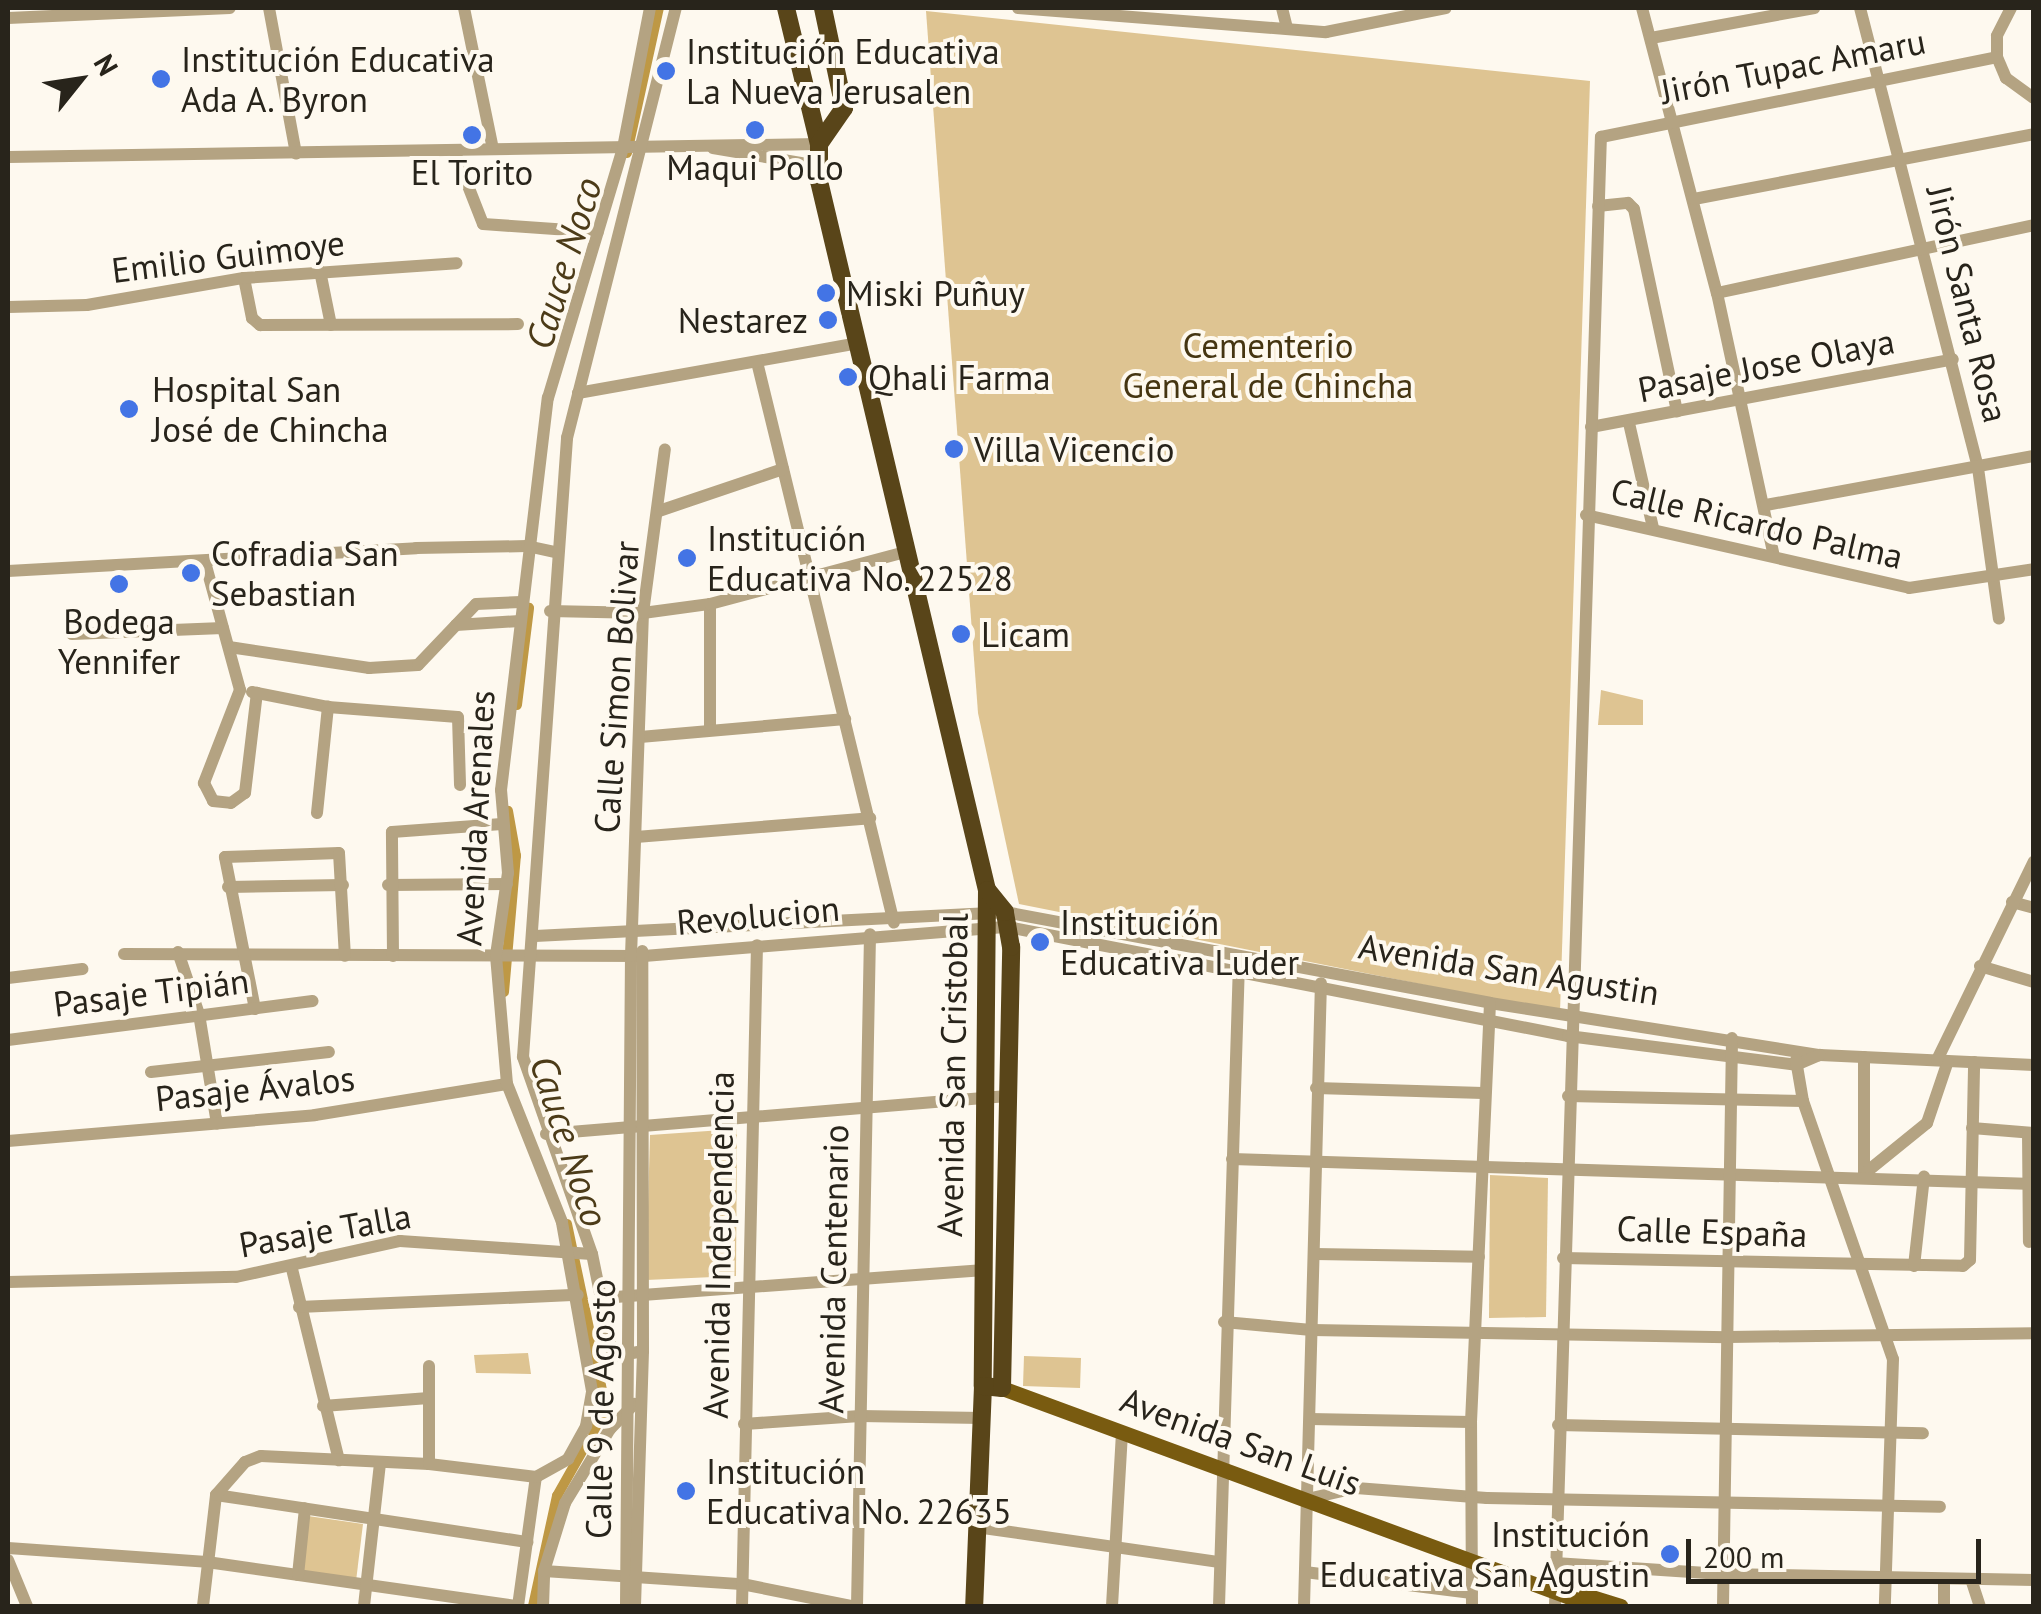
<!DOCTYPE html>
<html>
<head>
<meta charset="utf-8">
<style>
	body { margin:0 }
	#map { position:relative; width:2041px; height:1614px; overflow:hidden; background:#fef9ef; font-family:"PT Sans",sans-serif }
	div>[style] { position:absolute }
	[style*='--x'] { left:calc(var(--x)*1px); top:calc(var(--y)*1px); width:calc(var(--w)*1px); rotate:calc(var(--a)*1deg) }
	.green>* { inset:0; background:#dec492 }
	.canal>* { height:10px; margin:-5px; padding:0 5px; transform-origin:5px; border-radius:5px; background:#be9845 }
	.minor>* { height:12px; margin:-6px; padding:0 6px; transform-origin:6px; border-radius:6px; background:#b4a382 }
	.major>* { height:15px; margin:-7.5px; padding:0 7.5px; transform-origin:7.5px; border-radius:7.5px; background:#795b10 }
	.highway>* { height:18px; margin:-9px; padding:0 9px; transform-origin:9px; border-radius:9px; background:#594519 }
	.dots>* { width:28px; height:28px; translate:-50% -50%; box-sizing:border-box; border:5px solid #fef9ef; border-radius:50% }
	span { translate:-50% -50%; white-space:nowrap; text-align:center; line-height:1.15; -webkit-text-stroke:8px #fef9ef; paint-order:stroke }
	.poi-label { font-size:35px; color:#28241b }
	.left { translate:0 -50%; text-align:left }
	.right { translate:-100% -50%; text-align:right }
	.street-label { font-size:35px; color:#28241b }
	.park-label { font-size:35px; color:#453511 }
	.water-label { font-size:38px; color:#4c3b18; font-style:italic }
	.frame { position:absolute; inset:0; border:10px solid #28241b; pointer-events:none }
	.north { position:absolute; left:30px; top:30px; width:100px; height:100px; -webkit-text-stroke:8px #fef9ef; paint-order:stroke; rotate:60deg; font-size:28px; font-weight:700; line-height:40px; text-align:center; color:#28241b }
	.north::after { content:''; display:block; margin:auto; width:35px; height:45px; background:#28241b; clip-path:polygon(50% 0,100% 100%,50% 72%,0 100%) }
	.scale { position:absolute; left:1686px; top:1539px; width:295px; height:45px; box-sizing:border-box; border:5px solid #28241b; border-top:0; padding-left:12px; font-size:30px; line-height:35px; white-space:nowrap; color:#28241b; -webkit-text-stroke:8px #fef9ef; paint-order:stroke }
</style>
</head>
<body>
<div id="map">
	<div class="green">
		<i style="clip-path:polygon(926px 11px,1590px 81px,1560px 1012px,1019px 904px,978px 713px)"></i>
		<i style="clip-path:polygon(1601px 690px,1643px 700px,1643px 725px,1598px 725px)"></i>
		<i style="clip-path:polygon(737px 1129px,736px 1276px,646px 1280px,650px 1135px)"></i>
		<i style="clip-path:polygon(1490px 1175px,1548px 1178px,1546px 1317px,1489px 1318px)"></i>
		<i style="clip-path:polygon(528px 1353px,531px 1374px,476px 1373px,474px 1355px)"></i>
		<i style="clip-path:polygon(1024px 1356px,1081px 1358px,1080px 1388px,1023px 1386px)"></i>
		<i style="clip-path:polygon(308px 1516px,363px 1524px,356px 1581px,300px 1573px)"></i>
	</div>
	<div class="canal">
		<i style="--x:627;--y:153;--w:148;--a:-77.6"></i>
		<i style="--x:517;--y:705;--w:98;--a:-82.9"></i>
		<i style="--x:504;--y:992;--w:137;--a:-85"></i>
		<i style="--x:516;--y:856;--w:46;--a:-100.1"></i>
		<i style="--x:533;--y:1606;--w:113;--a:-77.7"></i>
		<i style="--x:557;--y:1496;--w:100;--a:-60.6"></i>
		<i style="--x:606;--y:1409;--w:189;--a:-101.9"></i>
	</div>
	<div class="minor">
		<i style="--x:269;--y:8;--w:148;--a:79.5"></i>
		<i style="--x:464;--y:8;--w:144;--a:78.4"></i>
		<i style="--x:1018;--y:8;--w:309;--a:4.5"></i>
		<i style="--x:1326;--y:32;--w:122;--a:-11.3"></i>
		<i style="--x:1282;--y:8;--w:21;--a:76"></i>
		<i style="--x:1642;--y:8;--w:295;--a:75.3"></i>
		<i style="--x:1717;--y:293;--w:266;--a:77.8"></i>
		<i style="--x:1860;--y:8;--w:475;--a:75.6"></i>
		<i style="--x:1978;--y:468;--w:152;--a:82.1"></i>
		<i style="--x:2011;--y:8;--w:31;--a:117"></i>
		<i style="--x:1997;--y:36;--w:21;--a:90"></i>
		<i style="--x:1997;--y:57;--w:23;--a:67"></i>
		<i style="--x:2006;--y:78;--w:34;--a:36"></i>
		<i style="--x:8;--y:18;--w:222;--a:-2.6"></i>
		<i style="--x:1651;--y:38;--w:166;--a:-10.4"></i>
		<i style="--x:713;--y:148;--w:107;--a:9.7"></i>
		<i style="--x:454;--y:150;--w:79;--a:68.6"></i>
		<i style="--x:483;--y:224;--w:115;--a:4"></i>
		<i style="--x:8;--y:157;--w:811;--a:-0.92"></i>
		<i style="--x:1694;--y:199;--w:346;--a:-10.8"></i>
		<i style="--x:1598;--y:206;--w:30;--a:-6"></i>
		<i style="--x:1628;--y:203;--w:8;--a:45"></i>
		<i style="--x:1634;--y:209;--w:207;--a:78"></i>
		<i style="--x:320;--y:271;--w:55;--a:78.5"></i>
		<i style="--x:244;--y:278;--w:41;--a:78.7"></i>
		<i style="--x:252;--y:318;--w:11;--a:41"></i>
		<i style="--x:260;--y:325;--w:258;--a:-0.2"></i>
		<i style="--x:1717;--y:293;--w:324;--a:-12.1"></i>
		<i style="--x:8;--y:307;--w:79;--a:-1.5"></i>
		<i style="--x:87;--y:305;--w:159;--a:-9.8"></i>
		<i style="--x:244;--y:278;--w:213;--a:-4"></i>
		<i style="--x:757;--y:362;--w:577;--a:76.28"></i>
		<i style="--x:578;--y:393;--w:285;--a:-10.1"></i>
		<i style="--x:1629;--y:423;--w:108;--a:77.1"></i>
		<i style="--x:1591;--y:427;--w:368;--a:-10.6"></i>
		<i style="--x:1766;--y:505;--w:272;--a:-10.4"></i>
		<i style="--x:659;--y:511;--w:131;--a:-18.7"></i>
		<i style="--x:1586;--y:515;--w:331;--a:12.7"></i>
		<i style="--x:1909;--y:588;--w:126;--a:-8.6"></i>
		<i style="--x:205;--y:562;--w:133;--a:74.7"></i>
		<i style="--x:240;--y:690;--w:100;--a:111.2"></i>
		<i style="--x:204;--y:783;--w:20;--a:63"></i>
		<i style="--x:213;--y:801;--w:18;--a:6"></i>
		<i style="--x:231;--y:803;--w:17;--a:-36"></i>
		<i style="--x:245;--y:793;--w:101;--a:-83.2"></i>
		<i style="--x:8;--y:571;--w:409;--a:-3.2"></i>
		<i style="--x:416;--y:548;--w:111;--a:-1"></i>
		<i style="--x:527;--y:546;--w:29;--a:12"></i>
		<i style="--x:710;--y:604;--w:124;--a:90"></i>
		<i style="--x:550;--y:611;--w:93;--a:1.2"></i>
		<i style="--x:643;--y:613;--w:68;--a:-7.7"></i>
		<i style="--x:710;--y:604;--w:206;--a:-14.9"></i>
		<i style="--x:456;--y:625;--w:64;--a:-3.6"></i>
		<i style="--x:72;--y:634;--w:151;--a:-2.3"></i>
		<i style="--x:229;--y:647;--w:142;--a:8.5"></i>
		<i style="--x:369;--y:668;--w:49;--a:-3.5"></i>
		<i style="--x:418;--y:665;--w:84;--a:-46.4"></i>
		<i style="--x:476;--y:604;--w:45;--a:-2.5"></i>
		<i style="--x:252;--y:692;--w:77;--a:11.2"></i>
		<i style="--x:328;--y:707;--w:130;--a:4.4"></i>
		<i style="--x:458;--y:717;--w:68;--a:88.3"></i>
		<i style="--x:640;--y:737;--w:206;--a:-5"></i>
		<i style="--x:317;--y:813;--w:107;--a:-84.1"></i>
		<i style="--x:636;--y:837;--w:235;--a:-4.6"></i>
		<i style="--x:388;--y:885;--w:119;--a:-0.5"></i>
		<i style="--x:228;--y:887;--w:115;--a:-1"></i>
		<i style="--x:2012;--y:902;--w:23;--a:15"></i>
		<i style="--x:535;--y:936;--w:471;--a:-2.9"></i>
		<i style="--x:1005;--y:912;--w:493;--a:10.6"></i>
		<i style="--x:1490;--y:1003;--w:334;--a:9"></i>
		<i style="--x:1820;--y:1055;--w:214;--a:2.7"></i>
		<i style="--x:178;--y:952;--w:65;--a:71.3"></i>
		<i style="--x:199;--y:1014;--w:111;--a:80.7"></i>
		<i style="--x:124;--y:954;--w:520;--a:0.22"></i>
		<i style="--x:644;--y:956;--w:365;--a:-4.6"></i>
		<i style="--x:1008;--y:927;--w:571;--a:11.01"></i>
		<i style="--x:1568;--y:1036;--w:230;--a:7.2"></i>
		<i style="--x:1796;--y:1065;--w:26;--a:-23"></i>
		<i style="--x:393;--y:956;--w:124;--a:-90.5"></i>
		<i style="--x:392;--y:832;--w:110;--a:-4.2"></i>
		<i style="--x:1980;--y:966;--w:56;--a:16.5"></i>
		<i style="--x:8;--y:978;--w:75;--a:-6.9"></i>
		<i style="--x:255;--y:1009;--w:155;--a:-101.2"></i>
		<i style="--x:225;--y:857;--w:114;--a:-2"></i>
		<i style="--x:339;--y:853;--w:103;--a:86.7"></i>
		<i style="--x:8;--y:1040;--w:307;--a:-7.3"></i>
		<i style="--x:1864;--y:1057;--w:117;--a:90"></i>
		<i style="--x:1864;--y:1174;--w:81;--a:-39"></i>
		<i style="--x:1927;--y:1123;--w:65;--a:-71.3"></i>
		<i style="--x:1796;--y:1060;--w:42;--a:80.3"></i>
		<i style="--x:1803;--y:1101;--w:273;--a:70.8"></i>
		<i style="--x:1893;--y:1359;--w:247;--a:91.9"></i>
		<i style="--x:1937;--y:1060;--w:221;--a:-64"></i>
		<i style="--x:151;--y:1072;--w:179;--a:-6.4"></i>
		<i style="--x:1316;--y:1088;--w:167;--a:1.7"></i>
		<i style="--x:1568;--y:1096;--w:235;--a:1.2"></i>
		<i style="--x:1972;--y:1128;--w:62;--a:4.6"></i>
		<i style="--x:2028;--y:1133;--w:109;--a:89.5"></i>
		<i style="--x:546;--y:1134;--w:466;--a:-4.7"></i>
		<i style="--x:8;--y:1141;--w:308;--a:-4.8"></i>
		<i style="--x:315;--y:1115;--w:194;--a:-9.2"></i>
		<i style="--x:1232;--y:1159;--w:802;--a:1.79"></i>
		<i style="--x:1315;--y:1254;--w:164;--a:1"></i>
		<i style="--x:1563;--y:1258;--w:400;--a:1.1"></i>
		<i style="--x:1963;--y:1266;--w:9;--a:-41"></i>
		<i style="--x:1970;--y:1260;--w:198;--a:-88.8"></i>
		<i style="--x:1914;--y:1266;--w:90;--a:-83.6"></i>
		<i style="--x:292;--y:1269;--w:197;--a:76.2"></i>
		<i style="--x:8;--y:1282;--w:228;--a:-1.3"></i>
		<i style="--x:236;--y:1277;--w:168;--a:-12.4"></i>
		<i style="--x:400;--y:1241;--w:192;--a:3.9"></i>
		<i style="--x:602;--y:1298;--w:380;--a:-4.2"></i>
		<i style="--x:299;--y:1307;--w:279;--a:-2.5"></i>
		<i style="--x:1224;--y:1322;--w:88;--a:5.2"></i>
		<i style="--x:1312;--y:1330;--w:416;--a:1"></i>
		<i style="--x:1728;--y:1337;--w:306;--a:-0.7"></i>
		<i style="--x:643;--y:1351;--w:31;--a:169"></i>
		<i style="--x:613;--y:1357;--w:105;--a:-101.5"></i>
		<i style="--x:592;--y:1254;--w:209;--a:-109.3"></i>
		<i style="--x:523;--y:1057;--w:621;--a:-85.93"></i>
		<i style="--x:567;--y:438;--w:444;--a:-75.8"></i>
		<i style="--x:323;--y:1406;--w:106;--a:-4.3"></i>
		<i style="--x:1310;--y:1419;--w:161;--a:1.1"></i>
		<i style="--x:744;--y:1424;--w:116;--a:-3.9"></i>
		<i style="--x:860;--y:1416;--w:122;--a:0.9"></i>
		<i style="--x:1558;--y:1425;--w:365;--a:1.3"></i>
		<i style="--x:429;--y:1464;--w:98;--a:-90"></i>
		<i style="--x:216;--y:1495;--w:315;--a:8.6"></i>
		<i style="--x:1307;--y:1499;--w:50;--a:-12.7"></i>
		<i style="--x:1356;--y:1488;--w:131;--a:4.4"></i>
		<i style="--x:1487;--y:1498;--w:453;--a:1.1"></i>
		<i style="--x:976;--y:1527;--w:246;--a:8.2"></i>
		<i style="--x:8;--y:1548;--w:199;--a:4"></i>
		<i style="--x:207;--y:1562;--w:313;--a:8.1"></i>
		<i style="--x:8;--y:1560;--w:50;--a:67.6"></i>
		<i style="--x:1555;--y:1563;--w:167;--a:3.8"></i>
		<i style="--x:1722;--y:1574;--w:312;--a:1.1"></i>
		<i style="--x:544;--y:1571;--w:198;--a:3.8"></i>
		<i style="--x:742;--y:1584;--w:111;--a:11.4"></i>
		<i style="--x:1305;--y:1572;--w:168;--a:7.2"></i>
		<i style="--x:298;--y:1575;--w:67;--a:-84"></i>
		<i style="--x:1971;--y:1579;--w:28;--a:72"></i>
		<i style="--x:203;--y:1606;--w:112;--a:-83.3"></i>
		<i style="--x:216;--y:1495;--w:44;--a:-48.7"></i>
		<i style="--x:245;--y:1462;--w:17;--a:-21"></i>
		<i style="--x:261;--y:1456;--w:168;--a:2.7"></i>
		<i style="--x:429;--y:1464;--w:108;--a:6.9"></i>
		<i style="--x:364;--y:1606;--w:144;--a:-83.6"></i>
		<i style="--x:518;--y:1606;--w:130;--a:-82.1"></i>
		<i style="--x:536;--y:1477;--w:37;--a:-29"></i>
		<i style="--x:568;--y:1459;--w:38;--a:-61"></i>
		<i style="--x:586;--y:1426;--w:36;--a:-80"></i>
		<i style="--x:592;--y:1391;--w:172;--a:-100.1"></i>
		<i style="--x:562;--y:1222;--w:149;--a:-111.7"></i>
		<i style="--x:507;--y:1084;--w:129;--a:-94.9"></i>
		<i style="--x:496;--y:955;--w:83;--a:-81.7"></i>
		<i style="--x:508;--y:873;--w:83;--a:-94.8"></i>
		<i style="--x:501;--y:790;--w:395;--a:-83.2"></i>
		<i style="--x:548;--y:398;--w:261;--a:-73.3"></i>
		<i style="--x:623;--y:148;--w:143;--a:-79.1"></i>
		<i style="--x:543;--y:1606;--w:35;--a:-88"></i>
		<i style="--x:544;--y:1571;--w:71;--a:-72.8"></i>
		<i style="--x:565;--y:1503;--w:87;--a:-58.7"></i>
		<i style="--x:610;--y:1429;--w:35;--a:-46"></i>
		<i style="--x:626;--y:1606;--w:650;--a:-89.56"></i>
		<i style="--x:631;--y:956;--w:343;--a:-88"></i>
		<i style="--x:643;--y:613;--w:165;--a:-82.4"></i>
		<i style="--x:635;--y:1606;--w:255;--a:-88.2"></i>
		<i style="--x:643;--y:1351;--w:400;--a:-90.1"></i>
		<i style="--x:742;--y:1606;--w:661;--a:-88.7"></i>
		<i style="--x:857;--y:1606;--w:672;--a:-88.89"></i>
		<i style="--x:1112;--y:1606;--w:174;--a:-86.7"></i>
		<i style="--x:1219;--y:1606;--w:644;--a:-88.22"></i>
		<i style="--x:1304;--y:1606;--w:623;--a:-88.44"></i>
		<i style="--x:1472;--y:1606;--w:184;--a:-90.3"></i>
		<i style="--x:1471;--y:1422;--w:419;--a:-87.4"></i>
		<i style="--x:1555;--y:1606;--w:1470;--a:-88.21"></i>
		<i style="--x:1601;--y:137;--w:404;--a:-11.4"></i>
		<i style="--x:1723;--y:1606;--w:568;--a:-89.09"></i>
		<i style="--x:1944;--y:1606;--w:27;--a:-90"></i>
	</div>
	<div class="major">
		<i style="--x:1002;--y:1388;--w:631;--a:20.22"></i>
		<i style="--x:1585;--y:1595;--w:37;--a:17"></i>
	</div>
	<div class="highway">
		<i style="--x:786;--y:8;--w:140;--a:76.4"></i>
		<i style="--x:819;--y:144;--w:37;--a:90"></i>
		<i style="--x:819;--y:181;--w:729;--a:76.67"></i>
		<i style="--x:987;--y:890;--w:496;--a:90.5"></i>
		<i style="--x:983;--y:1386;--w:220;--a:92.3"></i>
		<i style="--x:819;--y:144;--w:44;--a:-55.2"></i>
		<i style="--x:844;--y:108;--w:102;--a:-101.9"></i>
		<i style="--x:983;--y:1386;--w:19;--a:6"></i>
		<i style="--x:1002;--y:1388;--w:441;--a:-88.8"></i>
		<i style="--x:1011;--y:947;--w:36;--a:-100"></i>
		<i style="--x:1005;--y:912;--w:28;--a:-129"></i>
	</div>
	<div class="dots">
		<i style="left:666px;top:71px;background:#4374e5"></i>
		<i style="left:161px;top:79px;background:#4374e5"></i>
		<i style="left:755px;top:130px;background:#4374e5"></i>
		<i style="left:472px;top:135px;background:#4374e5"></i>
		<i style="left:826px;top:293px;background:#4374e5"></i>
		<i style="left:828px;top:320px;background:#4374e5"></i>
		<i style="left:848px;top:377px;background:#4374e5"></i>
		<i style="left:129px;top:409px;background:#4374e5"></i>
		<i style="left:954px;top:449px;background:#4374e5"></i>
		<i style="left:687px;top:558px;background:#4374e5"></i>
		<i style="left:191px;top:573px;background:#4374e5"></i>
		<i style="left:119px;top:584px;background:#4374e5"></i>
		<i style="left:961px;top:634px;background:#4374e5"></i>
		<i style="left:1040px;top:942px;background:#4374e5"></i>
		<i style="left:686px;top:1491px;background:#4374e5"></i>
		<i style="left:1670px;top:1554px;background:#4374e5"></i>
	</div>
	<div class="poi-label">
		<span class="left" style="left:686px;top:71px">Institución Educativa<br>La Nueva Jerusalen</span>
		<span class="left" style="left:181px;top:79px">Institución Educativa<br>Ada A. Byron</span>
		<span style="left:755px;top:167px">Maqui Pollo</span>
		<span style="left:472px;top:172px">El Torito</span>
		<span class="left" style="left:846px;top:293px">Miski Puñuy</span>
		<span class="right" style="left:808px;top:320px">Nestarez</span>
		<span class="left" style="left:868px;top:377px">Qhali Farma</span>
		<span class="left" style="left:152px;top:409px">Hospital San<br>José de Chincha</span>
		<span class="left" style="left:974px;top:449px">Villa Vicencio</span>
		<span class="left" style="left:707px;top:558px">Institución<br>Educativa No. 22528</span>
		<span class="left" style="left:211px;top:573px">Cofradia San<br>Sebastian</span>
		<span style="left:119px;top:641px">Bodega<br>Yennifer</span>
		<span class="left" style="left:981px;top:634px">Licam</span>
		<span class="left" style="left:1060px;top:942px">Institución<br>Educativa Luder</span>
		<span class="left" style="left:706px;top:1491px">Institución<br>Educativa No. 22635</span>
		<span class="right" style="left:1650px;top:1554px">Institución<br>Educativa San Agustin</span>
	</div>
	<div class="street-label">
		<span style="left:1793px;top:66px;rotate:-11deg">Jirón Tupac Amaru</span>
		<span style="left:228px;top:256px;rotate:-7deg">Emilio Guimoye</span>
		<span style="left:1968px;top:304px;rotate:76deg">Jirón Santa Rosa</span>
		<span style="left:1766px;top:365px;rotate:-11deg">Pasaje Jose Olaya</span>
		<span style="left:1757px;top:523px;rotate:13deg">Calle Ricardo Palma</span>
		<span style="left:616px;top:687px;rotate:-86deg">Calle Simon Bolivar</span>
		<span style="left:475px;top:818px;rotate:-87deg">Avenida Arenales</span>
		<span style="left:758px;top:915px;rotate:-5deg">Revolucion</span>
		<span style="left:1509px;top:969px;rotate:9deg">Avenida San Agustin</span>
		<span style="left:151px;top:992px;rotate:-7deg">Pasaje Tipián</span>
		<span style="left:952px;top:1075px;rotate:-89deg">Avenida San Cristobal</span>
		<span style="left:255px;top:1088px;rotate:-6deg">Pasaje Ávalos</span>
		<span style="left:325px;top:1230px;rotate:-10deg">Pasaje Talla</span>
		<span style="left:1712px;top:1231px;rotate:2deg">Calle España</span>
		<span style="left:718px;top:1245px;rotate:-89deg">Avenida Independencia</span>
		<span style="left:833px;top:1269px;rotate:-89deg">Avenida Centenario</span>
		<span style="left:600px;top:1409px;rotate:-89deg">Calle 9 de Agosto</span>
		<span style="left:1241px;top:1441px;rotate:20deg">Avenida San Luis</span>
	</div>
	<div class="park-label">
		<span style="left:1268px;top:365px">Cementerio<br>General de Chincha</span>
	</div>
	<div class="water-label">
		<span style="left:563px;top:263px;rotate:-73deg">Cauce Noco</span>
		<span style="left:570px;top:1141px;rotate:72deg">Cauce Noco</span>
	</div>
	<div class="frame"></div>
	<div class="north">N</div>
	<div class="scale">200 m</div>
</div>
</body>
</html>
